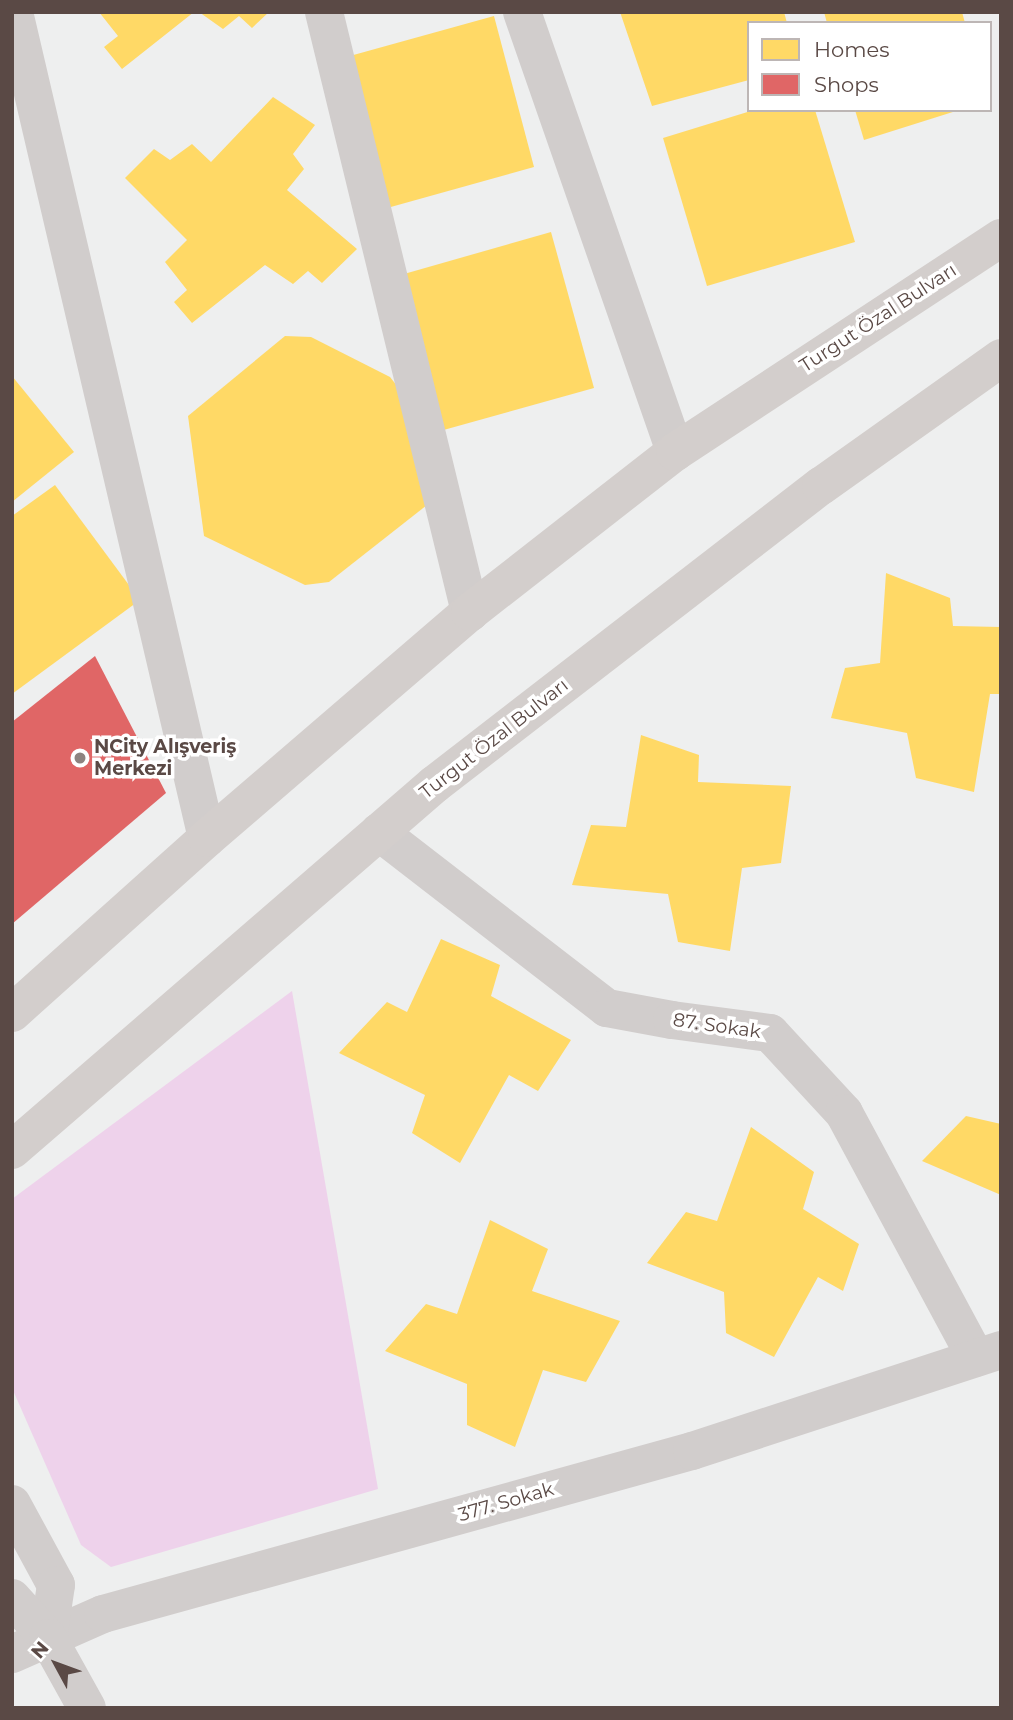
<!DOCTYPE html>
<html>
<head>
<meta charset="utf-8">
<style>
	body { margin:0 }
	#map { position:relative; width:1013px; height:1720px; overflow:hidden; background:#eeefef; font-family:Montserrat,sans-serif }
	div>[style] { position:absolute }
	[style*='--x'] { left:calc(var(--x)*1px); top:calc(var(--y)*1px); width:calc(var(--w)*1px); rotate:calc(var(--a)*1deg) }
	.green>* { inset:0; background:#eed2eb }
	.homes>* { inset:0; background:#ffd966 }
	.shops>* { inset:0; background:#e06666 }
	.minor>* { height:38px; margin:-19px; padding:0 19px; transform-origin:19px; border-radius:19px; background:#d1cdcc }
	.tertiary>* { height:38px; margin:-19px; padding:0 19px; transform-origin:19px; border-radius:19px; background:#d1cdcc }
	.secondary>* { height:38px; margin:-19px; padding:0 19px; transform-origin:19px; border-radius:19px; background:#d3cecc }
	.dots>* { width:19px; height:19px; translate:-50% -50%; box-sizing:border-box; border:4px solid #fff; border-radius:50% }
	span { translate:-50% -50%; white-space:nowrap; text-align:center; line-height:1.15; -webkit-text-stroke:7px #fff; paint-order:stroke }
	.street-label { font-size:19px; color:#5a4945 }
	.poi-label { font-size:19px; color:#5a4945; font-weight:700 }
	.left { translate:0 -50%; text-align:left }
	.frame { position:absolute; inset:0; border:14px solid #5a4945; pointer-events:none }
	.legend { position:absolute; left:747px; top:21px; width:245px; height:91px; box-sizing:border-box; background:#fff; border:2px solid #bdb6b5; margin:0; padding:9px 12px; list-style:none; font-size:21px; color:#5a4945 }
	.legend li { display:flex; align-items:center; gap:14px; height:35px }
	.legend b { width:35px; border:2px solid #bdb6b5 }
	.north { position:absolute; left:21px; top:1629px; width:70px; height:70px; -webkit-text-stroke:5px #fff; paint-order:stroke; rotate:311deg; font-size:19px; font-weight:700; line-height:28px; text-align:center; color:#5a4945 }
	.north::after { content:''; display:block; margin:auto; width:24px; height:32px; background:#5a4945; clip-path:polygon(50% 0,100% 100%,50% 72%,0 100%) }
</style>
</head>
<body>
<div id="map">
	<div class="green">
		<i style="clip-path:polygon(292px 991px,378px 1489px,111px 1567px,81px 1545px,12px 1388px,12px 1199px)"></i>
	</div>
	<div class="homes">
		<i style="clip-path:polygon(99px 12px,194px 12px,122px 69px,104px 47px,118px 36px)"></i>
		<i style="clip-path:polygon(199px 12px,269px 12px,252px 28px,239px 16px,223px 29px)"></i>
		<i style="clip-path:polygon(620px 12px,784px 12px,787px 23px,749px 23px,749px 80px,652px 106px)"></i>
		<i style="clip-path:polygon(824px 12px,962px 12px,965px 23px,827px 23px)"></i>
		<i style="clip-path:polygon(494px 16px,534px 167px,380px 210px,339px 59px)"></i>
		<i style="clip-path:polygon(273px 97px,315px 125px,293px 154px,304px 169px,287px 190px,357px 249px,322px 283px,308px 271px,293px 284px,265px 265px,192px 323px,174px 302px,187px 290px,165px 262px,187px 240px,125px 178px,154px 149px,170px 160px,192px 144px,211px 162px)"></i>
		<i style="clip-path:polygon(754px 110px,815px 110px,855px 242px,707px 286px,663px 138px)"></i>
		<i style="clip-path:polygon(855px 110px,956px 110px,956px 111px,864px 140px)"></i>
		<i style="clip-path:polygon(551px 232px,594px 388px,440px 431px,397px 276px)"></i>
		<i style="clip-path:polygon(285px 336px,311px 337px,390px 377px,405px 396px,427px 505px,329px 582px,305px 585px,204px 536px,188px 416px)"></i>
		<i style="clip-path:polygon(12px 376px,74px 452px,12px 502px)"></i>
		<i style="clip-path:polygon(55px 485px,140px 600px,12px 694px,12px 516px)"></i>
		<i style="clip-path:polygon(886px 573px,950px 598px,953px 626px,1001px 627px,1001px 694px,990px 694px,974px 792px,916px 778px,907px 733px,831px 718px,845px 668px,880px 663px)"></i>
		<i style="clip-path:polygon(641px 735px,699px 755px,698px 782px,791px 786px,781px 863px,742px 868px,730px 951px,678px 942px,668px 894px,572px 885px,591px 825px,626px 827px)"></i>
		<i style="clip-path:polygon(441px 939px,500px 965px,491px 996px,571px 1040px,538px 1091px,509px 1075px,460px 1163px,412px 1133px,425px 1095px,339px 1053px,387px 1002px,407px 1012px)"></i>
		<i style="clip-path:polygon(966px 1116px,1001px 1124px,1001px 1195px,922px 1161px)"></i>
		<i style="clip-path:polygon(751px 1127px,814px 1172px,803px 1209px,859px 1244px,843px 1291px,818px 1277px,774px 1357px,726px 1333px,724px 1292px,647px 1263px,686px 1212px,717px 1221px)"></i>
		<i style="clip-path:polygon(490px 1220px,548px 1249px,532px 1291px,620px 1321px,586px 1382px,543px 1370px,515px 1447px,467px 1425px,467px 1384px,385px 1351px,426px 1304px,457px 1314px)"></i>
	</div>
	<div class="shops">
		<i style="clip-path:polygon(95px 656px,166px 793px,12px 924px,12px 722px)"></i>
	</div>
	<div class="minor">
		<i style="--x:14;--y:12;--w:848;--a:76.85"></i>
		<i style="--x:324;--y:12;--w:618;--a:76.32"></i>
		<i style="--x:522;--y:12;--w:466;--a:70.8"></i>
		<i style="--x:379;--y:832;--w:288;--a:37.7"></i>
		<i style="--x:607;--y:1008;--w:66;--a:10.5"></i>
		<i style="--x:672;--y:1020;--w:99;--a:7.6"></i>
		<i style="--x:770;--y:1033;--w:109;--a:47.2"></i>
		<i style="--x:844;--y:1113;--w:278;--a:61.7"></i>
		<i style="--x:12;--y:1654;--w:99;--a:-23.7"></i>
		<i style="--x:103;--y:1614;--w:611;--a:-15.47"></i>
		<i style="--x:692;--y:1451;--w:325;--a:-18.1"></i>
	</div>
	<div class="tertiary">
		<i style="--x:12;--y:1504;--w:92;--a:61.5"></i>
		<i style="--x:56;--y:1585;--w:54;--a:98.6"></i>
		<i style="--x:48;--y:1638;--w:54;--a:-132"></i>
		<i style="--x:48;--y:1638;--w:80;--a:60.9"></i>
	</div>
	<div class="secondary">
		<i style="--x:12;--y:1013;--w:262;--a:-41.9"></i>
		<i style="--x:207;--y:838;--w:347;--a:-40.7"></i>
		<i style="--x:470;--y:612;--w:260;--a:-38"></i>
		<i style="--x:675;--y:452;--w:390;--a:-33.3"></i>
		<i style="--x:12;--y:1150;--w:559;--a:-40.87"></i>
		<i style="--x:435;--y:784;--w:488;--a:-37.7"></i>
		<i style="--x:821;--y:486;--w:221;--a:-35.4"></i>
	</div>
	<div class="dots">
		<i style="left:80px;top:758px;background:#8e8380"></i>
	</div>
	<div class="street-label">
		<span style="left:878px;top:318px;rotate:-33deg">Turgut Özal Bulvarı</span>
		<span style="left:494px;top:739px;rotate:-38deg">Turgut Özal Bulvarı</span>
		<span style="left:717px;top:1026px;rotate:8deg">87. Sokak</span>
		<span style="left:506px;top:1502px;rotate:-16deg">377. Sokak</span>
	</div>
	<div class="poi-label">
		<span class="left" style="left:94px;top:758px">NCity Alışveriş<br>Merkezi</span>
	</div>
	<div class="frame"></div>
	<ul class="legend">
	<li><b style="height:19px;background:#ffd966"></b>Homes</li>
	<li><b style="height:19px;background:#e06666"></b>Shops</li>
	</ul>
	<div class="north">N</div>
</div>
</body>
</html>
